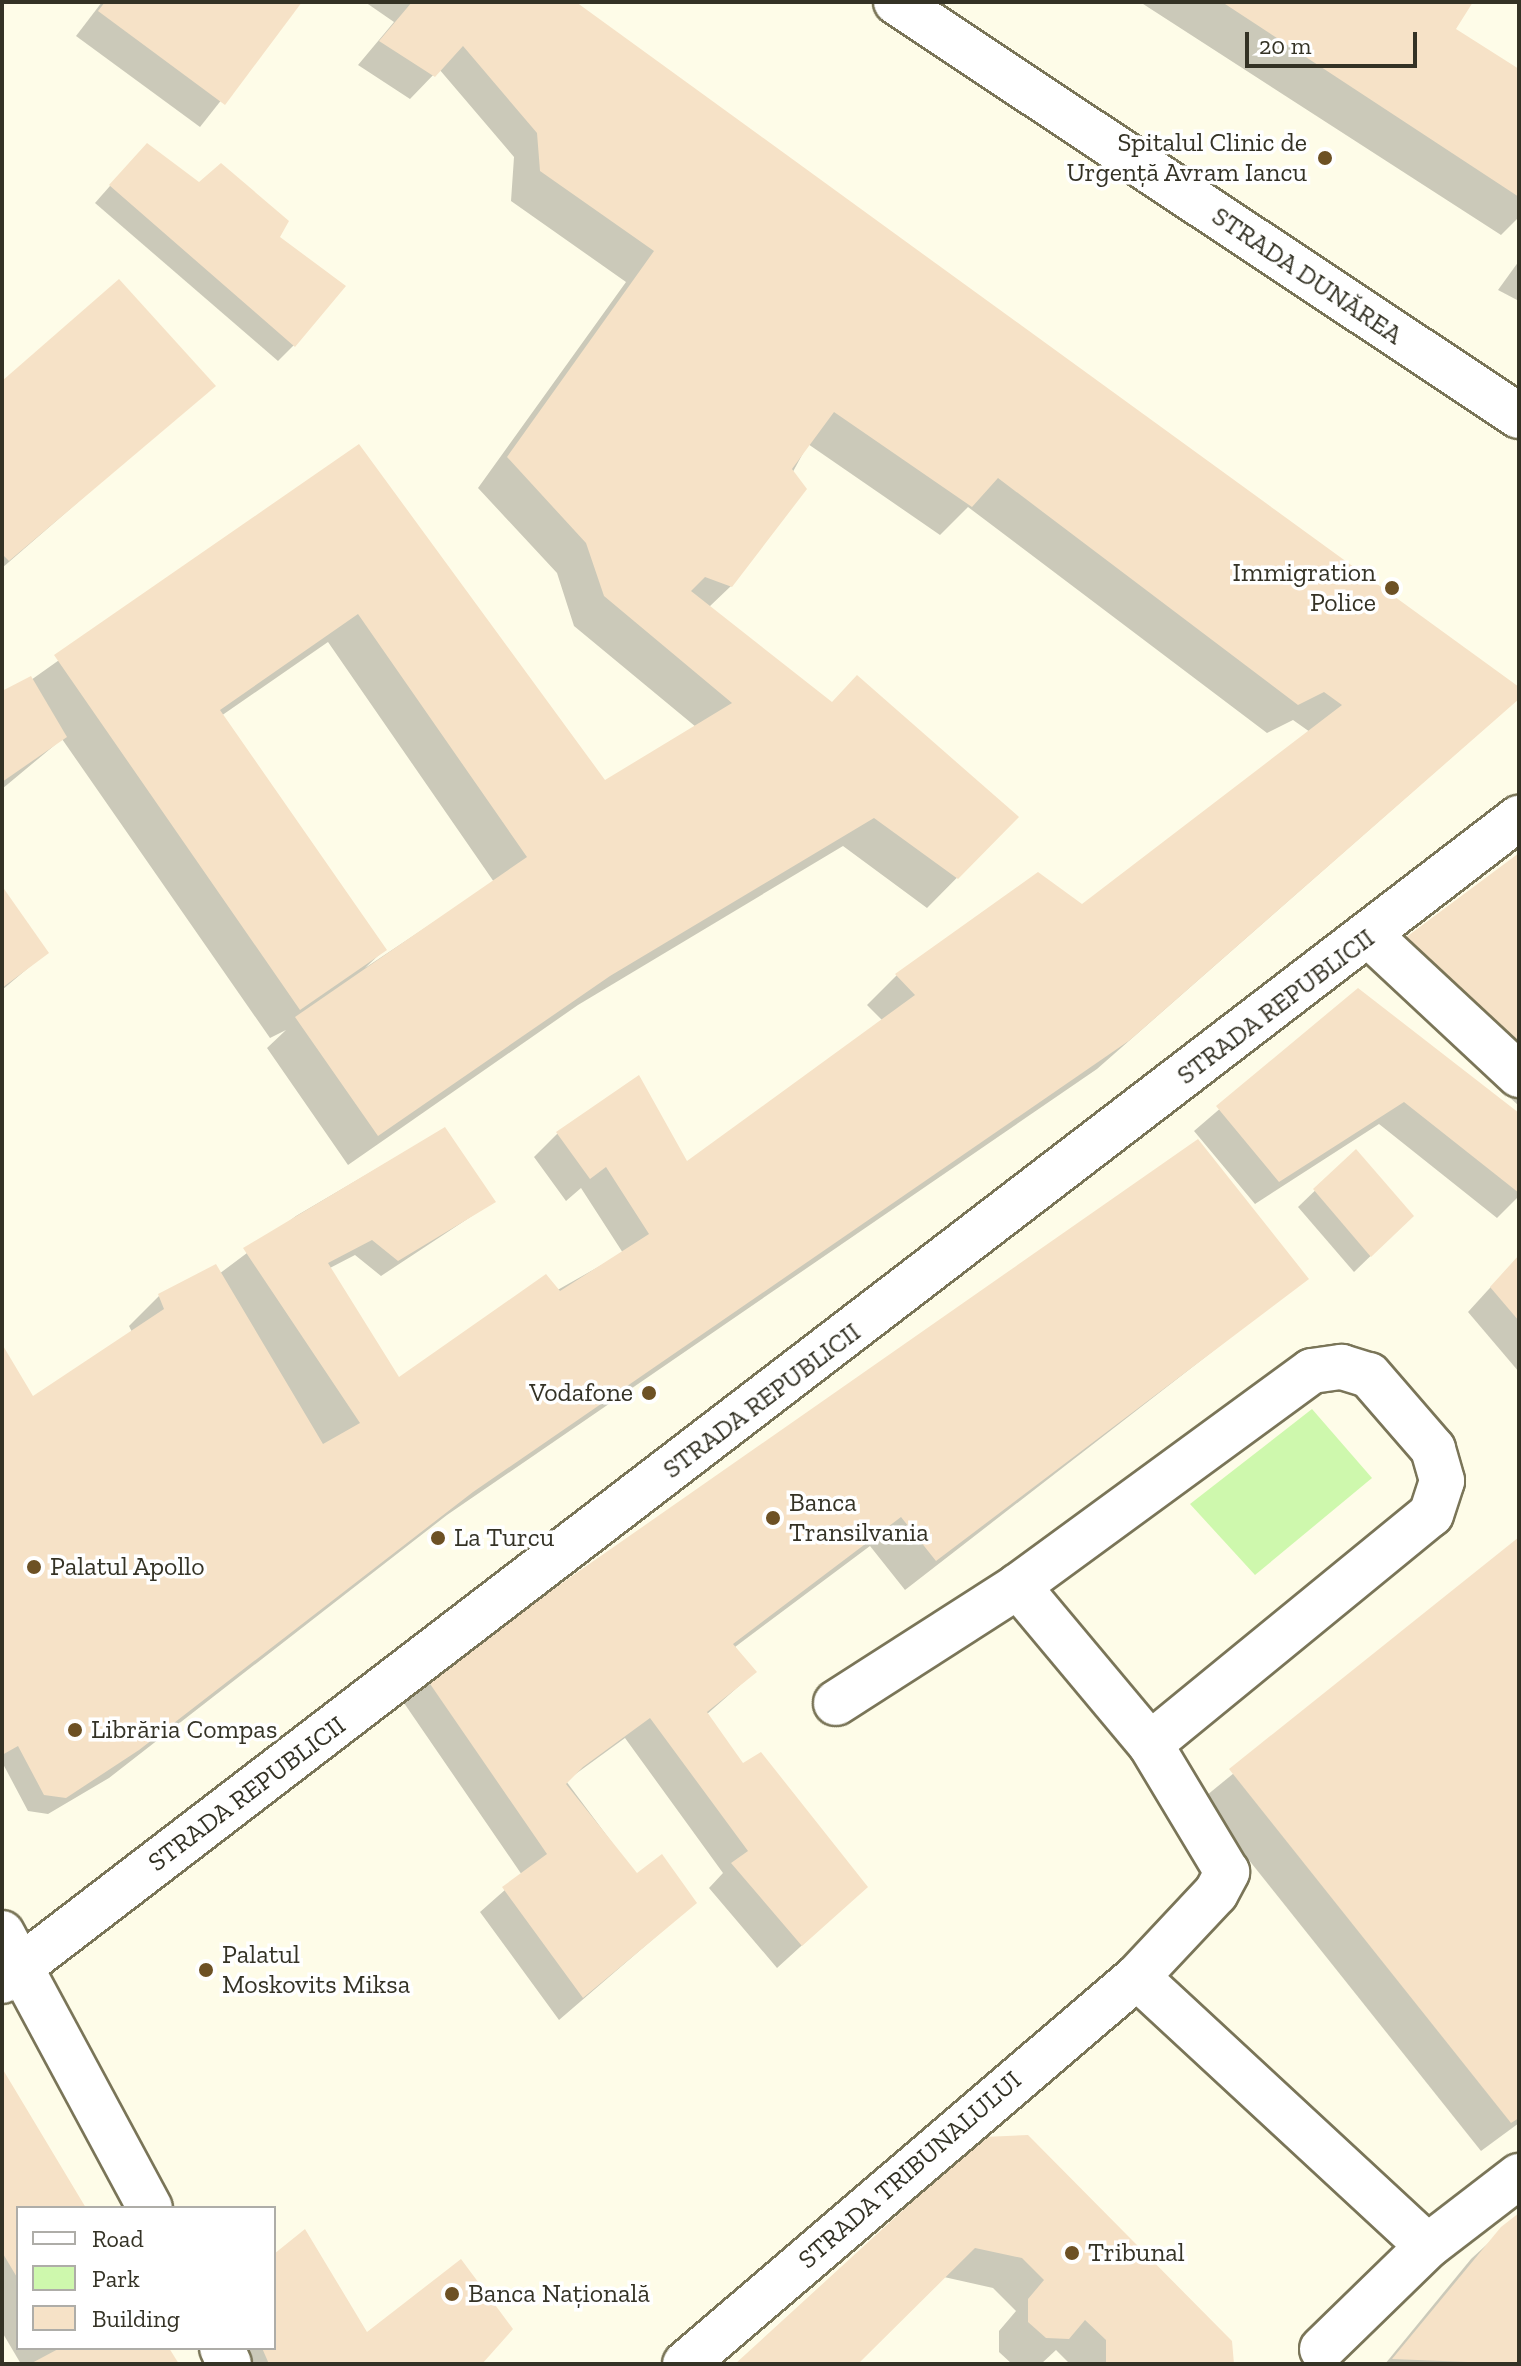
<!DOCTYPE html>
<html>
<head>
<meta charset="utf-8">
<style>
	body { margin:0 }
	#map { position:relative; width:1521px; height:2366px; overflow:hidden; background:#fefce8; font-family:"Zilla Slab",serif }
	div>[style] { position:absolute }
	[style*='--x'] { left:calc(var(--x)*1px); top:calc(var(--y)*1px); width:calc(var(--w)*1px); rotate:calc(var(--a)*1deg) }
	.green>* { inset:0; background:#cef8ad }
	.shadow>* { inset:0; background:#0003 }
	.building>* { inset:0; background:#f6e2c7 }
	.roads { filter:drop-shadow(2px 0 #7a7558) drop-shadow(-2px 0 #7a7558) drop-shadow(0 2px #7a7558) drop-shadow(0 -2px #7a7558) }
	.minor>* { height:44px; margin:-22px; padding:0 22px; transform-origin:22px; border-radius:22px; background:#fff }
	.dots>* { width:22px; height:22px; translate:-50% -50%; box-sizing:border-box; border:4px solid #fff; border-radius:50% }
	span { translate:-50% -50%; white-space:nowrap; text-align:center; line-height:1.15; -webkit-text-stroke:7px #fff; paint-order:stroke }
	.poi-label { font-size:26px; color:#343225 }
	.right { translate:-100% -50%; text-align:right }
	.left { translate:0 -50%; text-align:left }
	.street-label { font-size:26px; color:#343225 }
	.frame { position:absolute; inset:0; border:4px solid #343225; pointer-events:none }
	.legend { position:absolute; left:16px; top:2206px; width:260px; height:144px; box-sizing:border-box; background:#fff; border:2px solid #aeada8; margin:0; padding:10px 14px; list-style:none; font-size:24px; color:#343225 }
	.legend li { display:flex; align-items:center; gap:16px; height:40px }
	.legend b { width:40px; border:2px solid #aeada8 }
	.scale { position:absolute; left:1245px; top:32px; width:172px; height:36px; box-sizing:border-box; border:4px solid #343225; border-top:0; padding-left:10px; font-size:24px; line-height:28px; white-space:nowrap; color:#343225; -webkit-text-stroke:6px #fff; paint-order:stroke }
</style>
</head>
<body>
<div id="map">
	<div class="green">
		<i style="clip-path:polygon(1312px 1409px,1372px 1478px,1255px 1575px,1190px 1504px)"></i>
	</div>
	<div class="shadow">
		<i style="clip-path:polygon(102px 2px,299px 2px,200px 127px,76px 36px)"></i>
		<i style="clip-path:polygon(evenodd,365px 2px,572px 2px,1519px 690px,1519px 698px,1097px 1069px,447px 1515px,109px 1778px,48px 1814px,28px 1811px,2px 1762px,2px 1348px,32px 1398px,132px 1332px,129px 1326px,159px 1296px,219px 1274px,296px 1216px,444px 1129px,493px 1202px,381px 1276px,355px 1255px,328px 1269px,398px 1380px,623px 1253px,581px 1188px,566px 1201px,534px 1157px,557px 1134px,639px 1078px,685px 1166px,883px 1021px,867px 1005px,897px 975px,1082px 907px,1310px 732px,1293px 720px,1267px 733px,968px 507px,940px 535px,808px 444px,731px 586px,709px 607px,831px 704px,1017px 817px,927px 908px,843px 846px,578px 1005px,348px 1165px,267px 1048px,286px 1030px,270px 1038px,62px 739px,2px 789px,2px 693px,31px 680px,359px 447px,605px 782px,696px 727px,574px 626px,557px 573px,478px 488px,626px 282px,511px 201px,514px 157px,439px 69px,410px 99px,358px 65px,394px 22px,365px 2px,328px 642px,494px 882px,365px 968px,384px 950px,221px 716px,328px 642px)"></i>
		<i style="clip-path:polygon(1140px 2px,1471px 2px,1453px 30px,1519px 72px,1519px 217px,1501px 235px)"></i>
		<i style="clip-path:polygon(131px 162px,277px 237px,294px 345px,278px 361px,95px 203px)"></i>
		<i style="clip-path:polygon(1519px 261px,1519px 301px,1498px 290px)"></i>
		<i style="clip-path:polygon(2px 384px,213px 385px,2px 568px)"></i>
		<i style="clip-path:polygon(1519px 855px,1519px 1106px,1373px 972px)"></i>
		<i style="clip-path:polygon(2px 889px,46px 953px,2px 990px)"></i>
		<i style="clip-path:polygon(1358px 990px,1519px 1115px,1519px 1196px,1497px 1218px,1379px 1124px,1255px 1204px,1194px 1131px)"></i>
		<i style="clip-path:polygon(1355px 1152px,1412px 1216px,1354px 1272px,1298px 1207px)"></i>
		<i style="clip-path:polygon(1519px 1256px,1519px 1372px,1468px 1312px)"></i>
		<i style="clip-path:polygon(1306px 1279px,905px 1590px,870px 1546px,735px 1647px,755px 1672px,706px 1715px,743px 1766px,866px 1887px,777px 1968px,709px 1888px,723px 1873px,625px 1738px,566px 1781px,637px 1876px,695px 1903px,559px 2020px,480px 1912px,522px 1875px,404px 1703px,427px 1680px)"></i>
		<i style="clip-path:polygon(1519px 1540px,1519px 2123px,1481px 2151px,1201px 1800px)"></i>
		<i style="clip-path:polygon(2px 2072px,83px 2208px,18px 2208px,18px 2348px,167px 2348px,176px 2364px,21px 2364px,2px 2332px)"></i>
		<i style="clip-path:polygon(984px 2139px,1232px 2364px,1070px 2364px,1056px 2350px,1041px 2364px,1012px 2364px,999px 2352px,999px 2331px,1016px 2311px,993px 2288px,944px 2277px,856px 2364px,738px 2364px)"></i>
		<i style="clip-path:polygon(1519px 2215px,1519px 2364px,1385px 2364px,1471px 2259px)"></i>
		<i style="clip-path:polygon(274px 2256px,366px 2335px,480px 2364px,235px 2364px,228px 2348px,274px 2348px)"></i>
	</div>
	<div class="building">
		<i style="clip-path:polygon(105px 2px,302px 2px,225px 105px,98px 11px)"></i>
		<i style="clip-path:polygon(412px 2px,576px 2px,1519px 687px,1519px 699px,1130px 1040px,473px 1492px,139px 1750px,66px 1798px,44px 1795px,18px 1746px,2px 1755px,2px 1344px,33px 1396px,164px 1309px,158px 1294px,216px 1264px,323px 1444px,360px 1423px,243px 1248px,445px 1127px,496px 1202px,398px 1261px,372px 1240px,328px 1263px,399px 1377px,546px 1274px,560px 1291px,649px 1234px,606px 1167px,590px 1179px,556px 1132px,639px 1075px,687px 1161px,915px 995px,895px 974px,1038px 872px,1082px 904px,1342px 705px,1324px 692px,1298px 705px,998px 478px,972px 507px,834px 412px,792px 469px,807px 489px,732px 587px,705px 577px,691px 591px,832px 702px,857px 675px,1019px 817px,958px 879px,874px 818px,610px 976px,378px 1136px,295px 1017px,527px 857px,358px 614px,220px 710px,387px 950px,300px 1010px,54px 655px,359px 444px,605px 780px,732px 703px,604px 596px,586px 543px,507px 457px,654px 251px,540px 171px,537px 133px,463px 46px,435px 77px,379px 41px)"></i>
		<i style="clip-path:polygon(1222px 2px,1473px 2px,1456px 29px,1519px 69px,1519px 197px)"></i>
		<i style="clip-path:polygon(147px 143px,199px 182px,221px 163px,289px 221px,280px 237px,346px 286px,295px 347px,109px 185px)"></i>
		<i style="clip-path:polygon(119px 279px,216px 386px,9px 561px,2px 554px,2px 381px)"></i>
		<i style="clip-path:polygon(31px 676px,67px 737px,2px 782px,2px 691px)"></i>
		<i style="clip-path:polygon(1519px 853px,1519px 1049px,1401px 941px)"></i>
		<i style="clip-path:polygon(2px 886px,49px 953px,2px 988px)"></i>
		<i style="clip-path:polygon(1358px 988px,1519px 1113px,1519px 1193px,1404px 1102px,1279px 1182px,1216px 1106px)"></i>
		<i style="clip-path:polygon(1198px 1139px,1309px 1279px,936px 1561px,901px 1517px,733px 1644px,757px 1672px,707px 1712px,743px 1763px,761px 1752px,868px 1887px,802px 1946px,731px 1863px,748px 1851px,650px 1718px,583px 1767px,566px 1784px,637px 1873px,662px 1854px,697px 1903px,583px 1998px,502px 1887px,547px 1854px,426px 1678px)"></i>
		<i style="clip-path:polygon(1356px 1149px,1414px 1216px,1371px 1257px,1313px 1189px)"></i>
		<i style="clip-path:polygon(1519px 1255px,1519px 1321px,1490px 1287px)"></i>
		<i style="clip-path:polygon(1519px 1537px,1519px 2118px,1511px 2123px,1229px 1769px)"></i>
		<i style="clip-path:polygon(2px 2068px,86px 2208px,18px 2208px,18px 2279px,2px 2252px)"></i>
		<i style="clip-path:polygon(1028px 2135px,1232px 2341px,1234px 2364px,1106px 2364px,1106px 2340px,1085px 2320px,1069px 2339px,1046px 2338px,1028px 2322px,1028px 2299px,1044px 2280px,1022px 2258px,975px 2248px,858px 2364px,735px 2364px,983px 2137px)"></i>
		<i style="clip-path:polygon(1519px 2213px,1519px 2364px,1392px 2359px,1501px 2227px)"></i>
		<i style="clip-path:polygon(305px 2229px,367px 2332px,461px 2259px,513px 2329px,482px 2364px,269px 2364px,262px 2348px,274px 2348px,274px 2254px)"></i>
		<i style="clip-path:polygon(60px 2348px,169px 2348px,179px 2364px,30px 2364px)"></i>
	</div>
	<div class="roads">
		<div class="minor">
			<i style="--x:896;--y:2;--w:748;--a:33.61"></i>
			<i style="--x:1370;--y:936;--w:204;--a:43"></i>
			<i style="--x:836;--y:1703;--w:216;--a:-32.7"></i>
			<i style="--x:1018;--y:1586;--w:364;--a:-36.2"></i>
			<i style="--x:1312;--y:1371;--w:30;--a:-8"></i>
			<i style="--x:1342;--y:1367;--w:28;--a:17"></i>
			<i style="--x:1369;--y:1375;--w:98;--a:49.1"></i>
			<i style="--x:1433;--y:1449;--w:33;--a:74"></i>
			<i style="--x:1442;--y:1481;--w:35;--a:108"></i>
			<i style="--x:1431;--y:1514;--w:363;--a:140.7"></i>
			<i style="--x:2;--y:1933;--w:312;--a:61.7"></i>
			<i style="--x:1137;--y:1977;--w:396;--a:42.8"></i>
			<i style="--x:2;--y:1981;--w:1912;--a:-37.48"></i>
			<i style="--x:222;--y:2348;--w:17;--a:66"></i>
			<i style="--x:1322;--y:2349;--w:148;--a:-44.2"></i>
			<i style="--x:1428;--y:2246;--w:115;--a:-37.6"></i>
			<i style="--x:685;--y:2364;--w:595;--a:-40.57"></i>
			<i style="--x:1137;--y:1977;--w:115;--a:-46.8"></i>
			<i style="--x:1216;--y:1893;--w:24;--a:-62"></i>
			<i style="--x:1227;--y:1872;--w:149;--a:-121"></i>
			<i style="--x:1150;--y:1744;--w:206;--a:-129.9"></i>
		</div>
	</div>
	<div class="dots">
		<i style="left:1325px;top:158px;background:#6d5124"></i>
		<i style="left:1392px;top:588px;background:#6d5124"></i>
		<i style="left:649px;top:1393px;background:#6d5124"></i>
		<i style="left:773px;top:1518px;background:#6d5124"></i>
		<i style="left:438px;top:1538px;background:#6d5124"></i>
		<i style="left:34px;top:1567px;background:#6d5124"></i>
		<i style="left:75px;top:1730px;background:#6d5124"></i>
		<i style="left:206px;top:1970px;background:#6d5124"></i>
		<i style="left:1072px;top:2253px;background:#6d5124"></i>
		<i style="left:452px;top:2294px;background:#6d5124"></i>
	</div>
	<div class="poi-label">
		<span class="right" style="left:1307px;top:158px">Spitalul Clinic de<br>Urgență Avram Iancu</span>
		<span class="right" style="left:1376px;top:588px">Immigration<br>Police</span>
		<span class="right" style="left:633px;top:1393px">Vodafone</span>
		<span class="left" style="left:789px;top:1518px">Banca<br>Transilvania</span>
		<span class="left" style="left:454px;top:1538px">La Turcu</span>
		<span class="left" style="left:50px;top:1567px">Palatul Apollo</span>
		<span class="left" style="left:91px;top:1730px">Librăria Compas</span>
		<span class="left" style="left:222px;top:1970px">Palatul<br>Moskovits Miksa</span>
		<span class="left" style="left:1088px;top:2253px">Tribunal</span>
		<span class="left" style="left:468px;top:2294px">Banca Națională</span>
	</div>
	<div class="street-label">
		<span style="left:1307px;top:276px;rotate:34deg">STRADA DUNĂREA</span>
		<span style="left:1276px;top:1007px;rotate:-37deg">STRADA REPUBLICII</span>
		<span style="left:762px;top:1401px;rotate:-37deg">STRADA REPUBLICII</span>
		<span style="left:247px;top:1794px;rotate:-37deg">STRADA REPUBLICII</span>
		<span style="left:910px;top:2170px;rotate:-41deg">STRADA TRIBUNALULUI</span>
	</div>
	<div class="frame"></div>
	<ul class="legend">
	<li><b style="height:10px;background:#fff"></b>Road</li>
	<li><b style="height:22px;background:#cef8ad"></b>Park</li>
	<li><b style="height:22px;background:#f6e2c7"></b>Building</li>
	</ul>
	<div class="scale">20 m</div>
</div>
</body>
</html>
